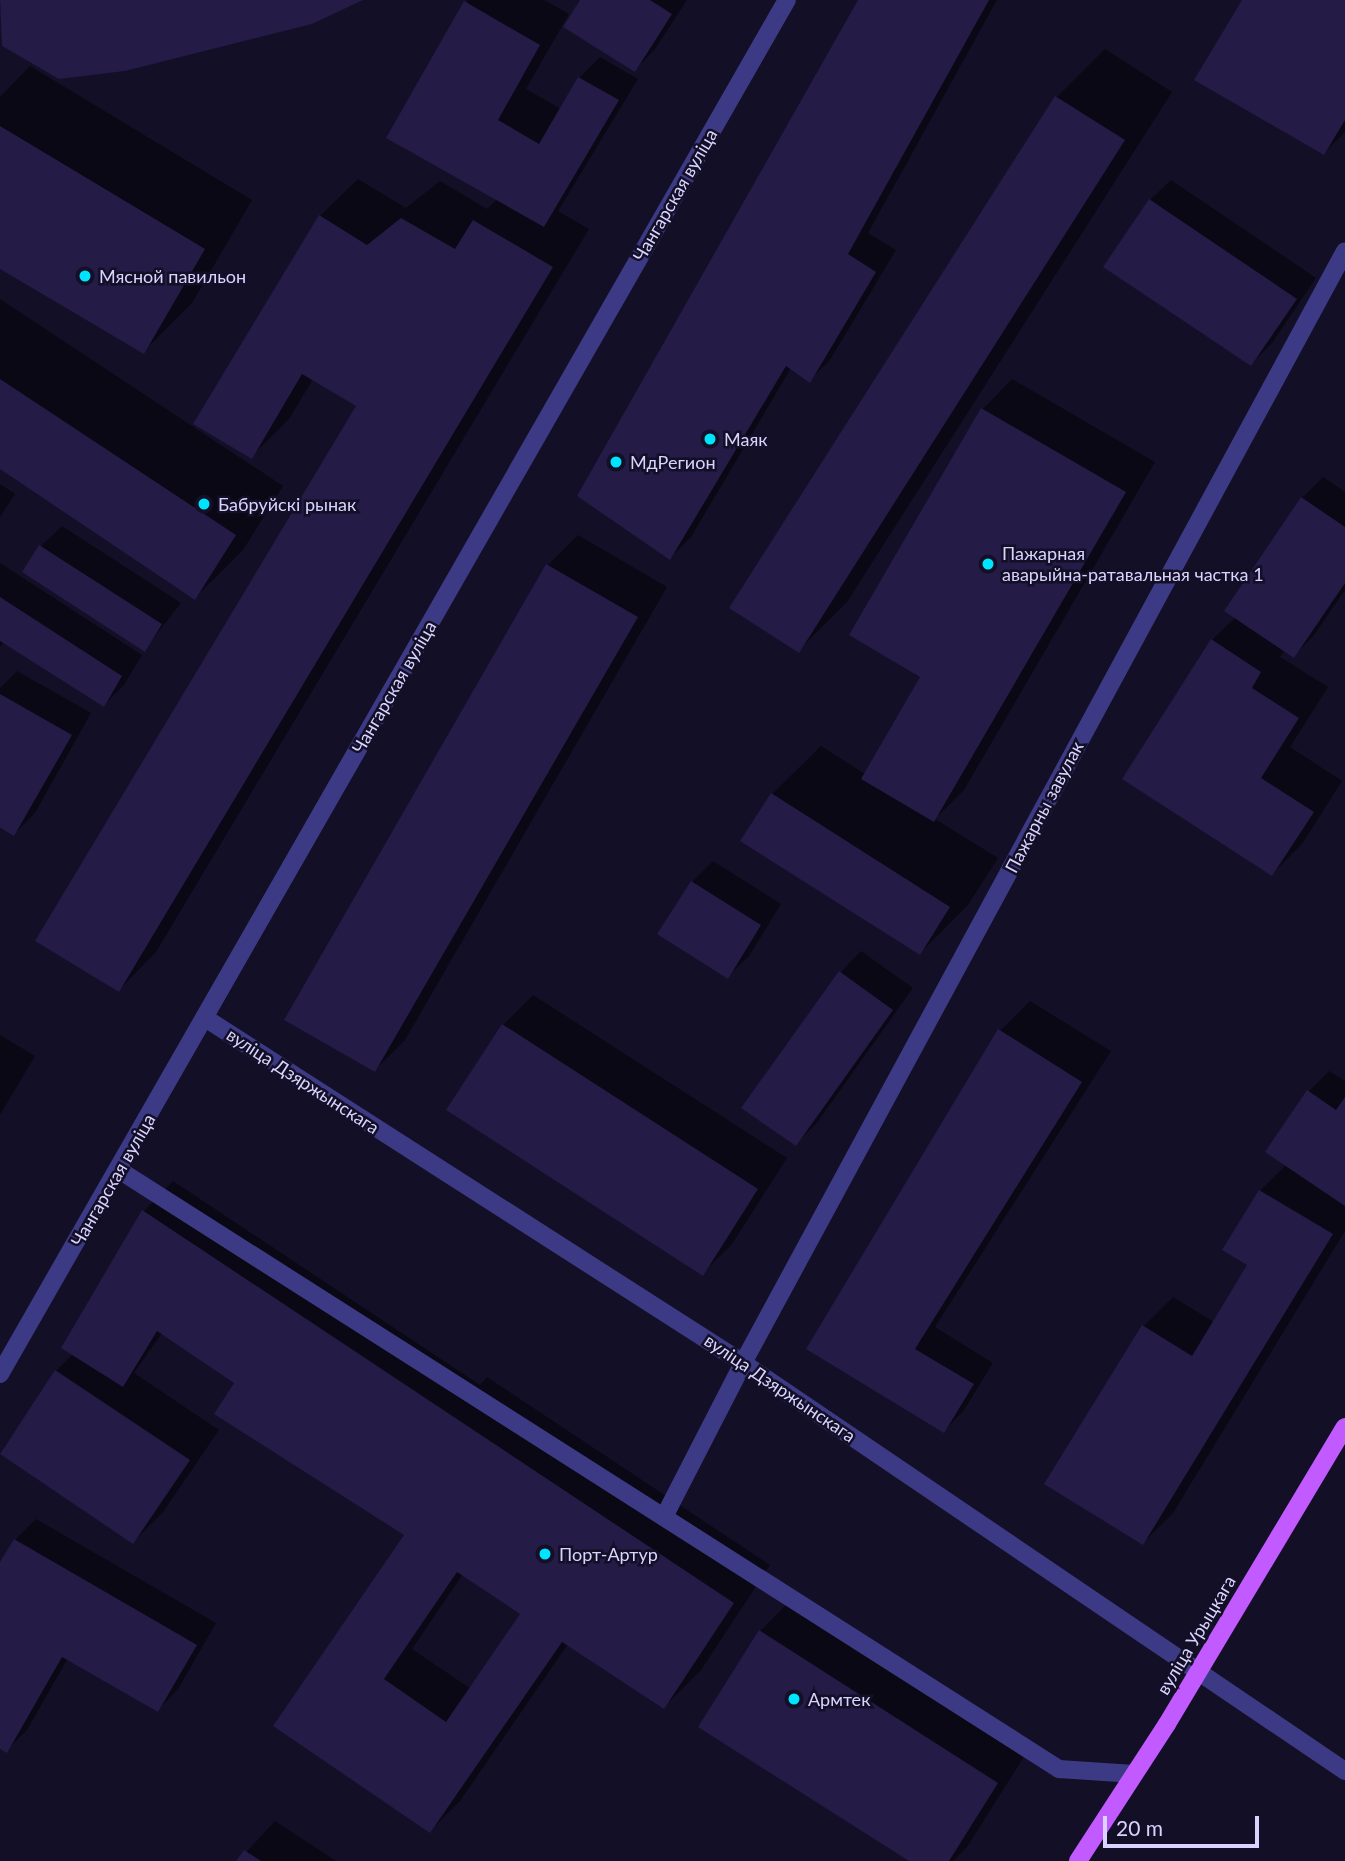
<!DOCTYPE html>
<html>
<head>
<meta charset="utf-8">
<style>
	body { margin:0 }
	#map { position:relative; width:1345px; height:1861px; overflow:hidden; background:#130f26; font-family:Lato,sans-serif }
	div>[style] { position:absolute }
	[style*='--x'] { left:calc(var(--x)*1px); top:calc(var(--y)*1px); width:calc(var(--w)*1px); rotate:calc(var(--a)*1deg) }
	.shadow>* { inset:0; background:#0007 }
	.building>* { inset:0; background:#241b47 }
	.lane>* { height:18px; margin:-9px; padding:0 9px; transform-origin:9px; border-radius:9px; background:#3d3a85 }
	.street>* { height:18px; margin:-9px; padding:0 9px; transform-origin:9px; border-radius:9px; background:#3d3a85 }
	.primary>* { height:18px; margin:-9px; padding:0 9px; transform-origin:9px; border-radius:9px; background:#c25bff }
	.dots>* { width:19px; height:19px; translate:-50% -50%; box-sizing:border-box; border:4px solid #130f26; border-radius:50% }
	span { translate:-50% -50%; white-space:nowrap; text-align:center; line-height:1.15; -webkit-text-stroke:5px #130f26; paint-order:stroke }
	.street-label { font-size:18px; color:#d9d4ff }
	.poi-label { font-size:18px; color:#d9d4ff }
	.left { translate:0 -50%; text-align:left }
	.scale { position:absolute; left:1103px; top:1816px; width:156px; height:32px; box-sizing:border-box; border:4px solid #d9d4ff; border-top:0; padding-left:9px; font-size:21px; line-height:24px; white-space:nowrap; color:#d9d4ff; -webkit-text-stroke:5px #130f26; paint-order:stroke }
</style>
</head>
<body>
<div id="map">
	<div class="shadow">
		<i style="clip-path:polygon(0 0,359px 0,3px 44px)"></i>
		<i style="clip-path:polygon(467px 0,544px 0,569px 14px,526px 89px,561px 109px,579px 78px,600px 57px,638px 79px,558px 211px,589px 229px,156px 952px,119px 990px,358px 405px,313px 379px,289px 419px,251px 457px,320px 216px,358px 179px,406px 208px,440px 181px,487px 209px,497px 199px)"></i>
		<i style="clip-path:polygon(582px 0,687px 0,655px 49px,635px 70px)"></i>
		<i style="clip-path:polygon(860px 0,997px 0,868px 233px,896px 250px,830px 360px,810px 380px,791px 368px,691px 537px,670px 558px)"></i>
		<i style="clip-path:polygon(1244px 0,1345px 0,1345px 132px,1324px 153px)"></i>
		<i style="clip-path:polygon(1105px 49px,1172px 92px,847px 602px,798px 651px,731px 608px,1057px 97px)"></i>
		<i style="clip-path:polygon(30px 66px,252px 200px,192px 303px,143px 352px,0 267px,0 97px)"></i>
		<i style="clip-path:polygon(1171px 180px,1316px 278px,1272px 343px,1251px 364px,1150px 200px)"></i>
		<i style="clip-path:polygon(0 299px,283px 486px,243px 550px,195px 598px,0 467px)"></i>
		<i style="clip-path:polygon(1012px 379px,1155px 462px,964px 790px,935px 819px,998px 858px,968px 905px,920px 953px,772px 794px,821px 746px,865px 774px,922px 676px,851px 635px,983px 409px)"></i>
		<i style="clip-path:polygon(1323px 477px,1345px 492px,1345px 590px,1314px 635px,1294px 656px,1285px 650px,1280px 657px,1328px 687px,1290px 747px,1342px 781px,1302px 844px,1272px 874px,1212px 640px,1236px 617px,1302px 498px)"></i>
		<i style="clip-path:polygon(0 484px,15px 494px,0 517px)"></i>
		<i style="clip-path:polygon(62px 526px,181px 603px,145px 649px,41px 546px)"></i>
		<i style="clip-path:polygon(578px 535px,667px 587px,405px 1040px,375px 1070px,286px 1019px,548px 565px)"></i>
		<i style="clip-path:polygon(0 563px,142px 655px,124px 685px,104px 705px,4px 641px,0 647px)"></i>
		<i style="clip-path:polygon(17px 671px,91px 713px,35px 813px,14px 834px,0 829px,0 688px)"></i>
		<i style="clip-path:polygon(713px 861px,781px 904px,749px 956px,728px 976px,692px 882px)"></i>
		<i style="clip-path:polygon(861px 951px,913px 988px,816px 1124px,795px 1144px,744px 1108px,841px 972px)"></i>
		<i style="clip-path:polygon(533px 995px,787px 1158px,732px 1244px,702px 1274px,503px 1025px)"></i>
		<i style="clip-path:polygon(1030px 1001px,1111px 1051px,935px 1327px,993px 1363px,964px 1410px,944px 1431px,809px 1349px,1000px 1031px)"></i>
		<i style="clip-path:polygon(0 1035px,35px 1056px,0 1115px)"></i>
		<i style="clip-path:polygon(1329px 1071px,1345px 1081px,1345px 1231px,1173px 1513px,1143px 1543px,1143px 1327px,1173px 1297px,1214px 1322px,1249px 1264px,1225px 1249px,1260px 1191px,1287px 1164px,1309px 1091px)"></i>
		<i style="clip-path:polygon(evenodd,173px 1181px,480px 1385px,487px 1377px,770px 1565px,701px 1670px,664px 1707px,568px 1644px,460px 1801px,430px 1831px,276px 1725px,406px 1536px,217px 1413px,237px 1383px,162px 1333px,134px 1373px,219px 1430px,163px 1512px,133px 1542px,1px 1452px,56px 1371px,73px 1354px,63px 1348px,144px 1211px,173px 1181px,463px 1574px,523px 1614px,471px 1689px,412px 1649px,463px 1574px)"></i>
		<i style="clip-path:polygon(36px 1519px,216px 1623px,178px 1689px,158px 1710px,68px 1658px,27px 1730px,7px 1750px,0 1747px,0 1566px,15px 1540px)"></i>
		<i style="clip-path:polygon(790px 1601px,1027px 1752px,967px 1847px,953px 1861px,913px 1861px,760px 1631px)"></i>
		<i style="clip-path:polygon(275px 1821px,336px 1861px,238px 1861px)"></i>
	</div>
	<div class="building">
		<i style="clip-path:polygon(0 0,363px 0,312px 24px,125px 71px,59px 79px,2px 46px)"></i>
		<i style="clip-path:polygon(580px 0,650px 0,672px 14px,635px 72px,563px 27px)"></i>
		<i style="clip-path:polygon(858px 0,989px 0,848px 254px,876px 272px,810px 383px,786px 366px,670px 560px,577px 496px)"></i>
		<i style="clip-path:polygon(1242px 0,1345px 0,1345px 120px,1324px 155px,1194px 80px)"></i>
		<i style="clip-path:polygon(464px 1px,540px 45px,498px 120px,539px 144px,578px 77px,619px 100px,544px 227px,386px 138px)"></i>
		<i style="clip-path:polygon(1055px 96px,1125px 140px,799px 653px,729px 608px)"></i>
		<i style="clip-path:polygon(0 126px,205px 249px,144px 354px,0 269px)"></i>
		<i style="clip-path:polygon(1149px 199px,1297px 299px,1251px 366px,1103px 267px)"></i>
		<i style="clip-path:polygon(319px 215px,367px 245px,401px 218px,455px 249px,473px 220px,553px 267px,119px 992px,35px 941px,356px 406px,302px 374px,252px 459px,193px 424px)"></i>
		<i style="clip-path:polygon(0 379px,236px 535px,195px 600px,0 469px)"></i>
		<i style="clip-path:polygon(981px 408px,1126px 492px,934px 822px,861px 779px,920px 677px,849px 635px)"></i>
		<i style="clip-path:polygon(1301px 497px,1345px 527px,1345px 583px,1294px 658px,1224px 611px)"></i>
		<i style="clip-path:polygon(39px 545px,162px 624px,145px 652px,22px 572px)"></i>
		<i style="clip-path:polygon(546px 564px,638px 617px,375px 1072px,284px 1020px)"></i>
		<i style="clip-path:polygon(0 597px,122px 676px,104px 707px,0 641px)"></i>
		<i style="clip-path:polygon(1211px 639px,1261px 672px,1252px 688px,1299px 718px,1261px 778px,1314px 812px,1272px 876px,1122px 779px)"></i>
		<i style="clip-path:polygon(0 694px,72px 735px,14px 836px,0 828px)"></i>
		<i style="clip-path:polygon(771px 793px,950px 907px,920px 955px,740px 841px)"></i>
		<i style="clip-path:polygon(691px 881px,761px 925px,728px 979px,657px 934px)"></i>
		<i style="clip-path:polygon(839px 971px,893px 1010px,796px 1146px,741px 1108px)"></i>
		<i style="clip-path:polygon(502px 1024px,758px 1189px,703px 1276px,446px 1110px)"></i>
		<i style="clip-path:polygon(998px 1029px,1082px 1082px,915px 1349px,974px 1384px,944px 1433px,806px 1349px)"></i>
		<i style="clip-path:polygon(1307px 1090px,1336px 1110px,1345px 1097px,1345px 1206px,1265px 1152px)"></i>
		<i style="clip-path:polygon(1259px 1190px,1333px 1234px,1143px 1545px,1044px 1484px,1142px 1325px,1192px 1356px,1247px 1265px,1222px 1250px)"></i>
		<i style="clip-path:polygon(evenodd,142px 1210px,734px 1603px,664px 1709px,562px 1642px,430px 1833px,273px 1726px,404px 1535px,214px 1414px,234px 1383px,157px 1331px,123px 1387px,61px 1348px,142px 1210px,457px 1572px,520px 1614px,446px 1722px,384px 1679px,457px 1572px)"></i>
		<i style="clip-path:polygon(55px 1370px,190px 1460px,133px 1544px,0 1454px)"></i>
		<i style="clip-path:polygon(14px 1539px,197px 1645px,158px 1712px,62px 1657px,7px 1753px,0 1749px,0 1562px)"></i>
		<i style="clip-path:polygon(759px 1630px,998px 1783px,949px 1861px,909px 1861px,698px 1727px)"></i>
		<i style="clip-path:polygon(244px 1850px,261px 1861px,236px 1861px)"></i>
	</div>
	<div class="lane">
		<i style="--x:119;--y:1170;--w:1115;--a:32.51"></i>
		<i style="--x:1059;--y:1769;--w:75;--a:3.8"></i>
		<i style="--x:664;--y:1517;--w:173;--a:-62.8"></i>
	</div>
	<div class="street">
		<i style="--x:205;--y:1018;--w:639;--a:32.67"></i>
		<i style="--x:743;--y:1363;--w:727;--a:34.13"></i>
		<i style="--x:743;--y:1363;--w:1264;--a:-61.57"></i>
		<i style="--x:0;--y:1374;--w:1583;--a:-60.2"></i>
	</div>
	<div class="primary">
		<i style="--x:1078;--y:1861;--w:163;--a:-57"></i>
		<i style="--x:1167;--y:1724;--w:346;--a:-59.1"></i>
	</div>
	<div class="dots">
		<i style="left:85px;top:276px;background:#00e5ff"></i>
		<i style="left:710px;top:439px;background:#00e5ff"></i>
		<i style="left:616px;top:462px;background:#00e5ff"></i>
		<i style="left:204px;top:504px;background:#00e5ff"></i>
		<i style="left:988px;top:564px;background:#00e5ff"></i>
		<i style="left:545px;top:1554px;background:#00e5ff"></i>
		<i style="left:794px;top:1699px;background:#00e5ff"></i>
	</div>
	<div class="street-label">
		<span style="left:675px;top:195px;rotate:-60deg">Чангарская вуліца</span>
		<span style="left:394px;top:687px;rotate:-60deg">Чангарская вуліца</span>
		<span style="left:1044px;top:807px;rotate:-62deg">Пажарны завулак</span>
		<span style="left:303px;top:1081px;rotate:33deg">вуліца Дзяржынскага</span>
		<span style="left:113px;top:1180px;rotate:-60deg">Чангарская вуліца</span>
		<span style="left:780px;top:1388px;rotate:34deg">вуліца Дзяржынскага</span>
		<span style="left:1196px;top:1635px;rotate:-59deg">вуліца Урыцкага</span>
	</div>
	<div class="poi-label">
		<span class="left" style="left:99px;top:276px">Мясной павильон</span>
		<span class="left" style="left:724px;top:439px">Маяк</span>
		<span class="left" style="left:630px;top:462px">МдРегион</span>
		<span class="left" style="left:218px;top:504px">Бабруйскі рынак</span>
		<span class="left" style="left:1002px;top:564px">Пажарная<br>аварыйна-ратавальная частка 1</span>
		<span class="left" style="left:559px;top:1554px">Порт-Артур</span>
		<span class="left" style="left:808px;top:1699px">Армтек</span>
	</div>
	<div class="scale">20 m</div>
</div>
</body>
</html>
